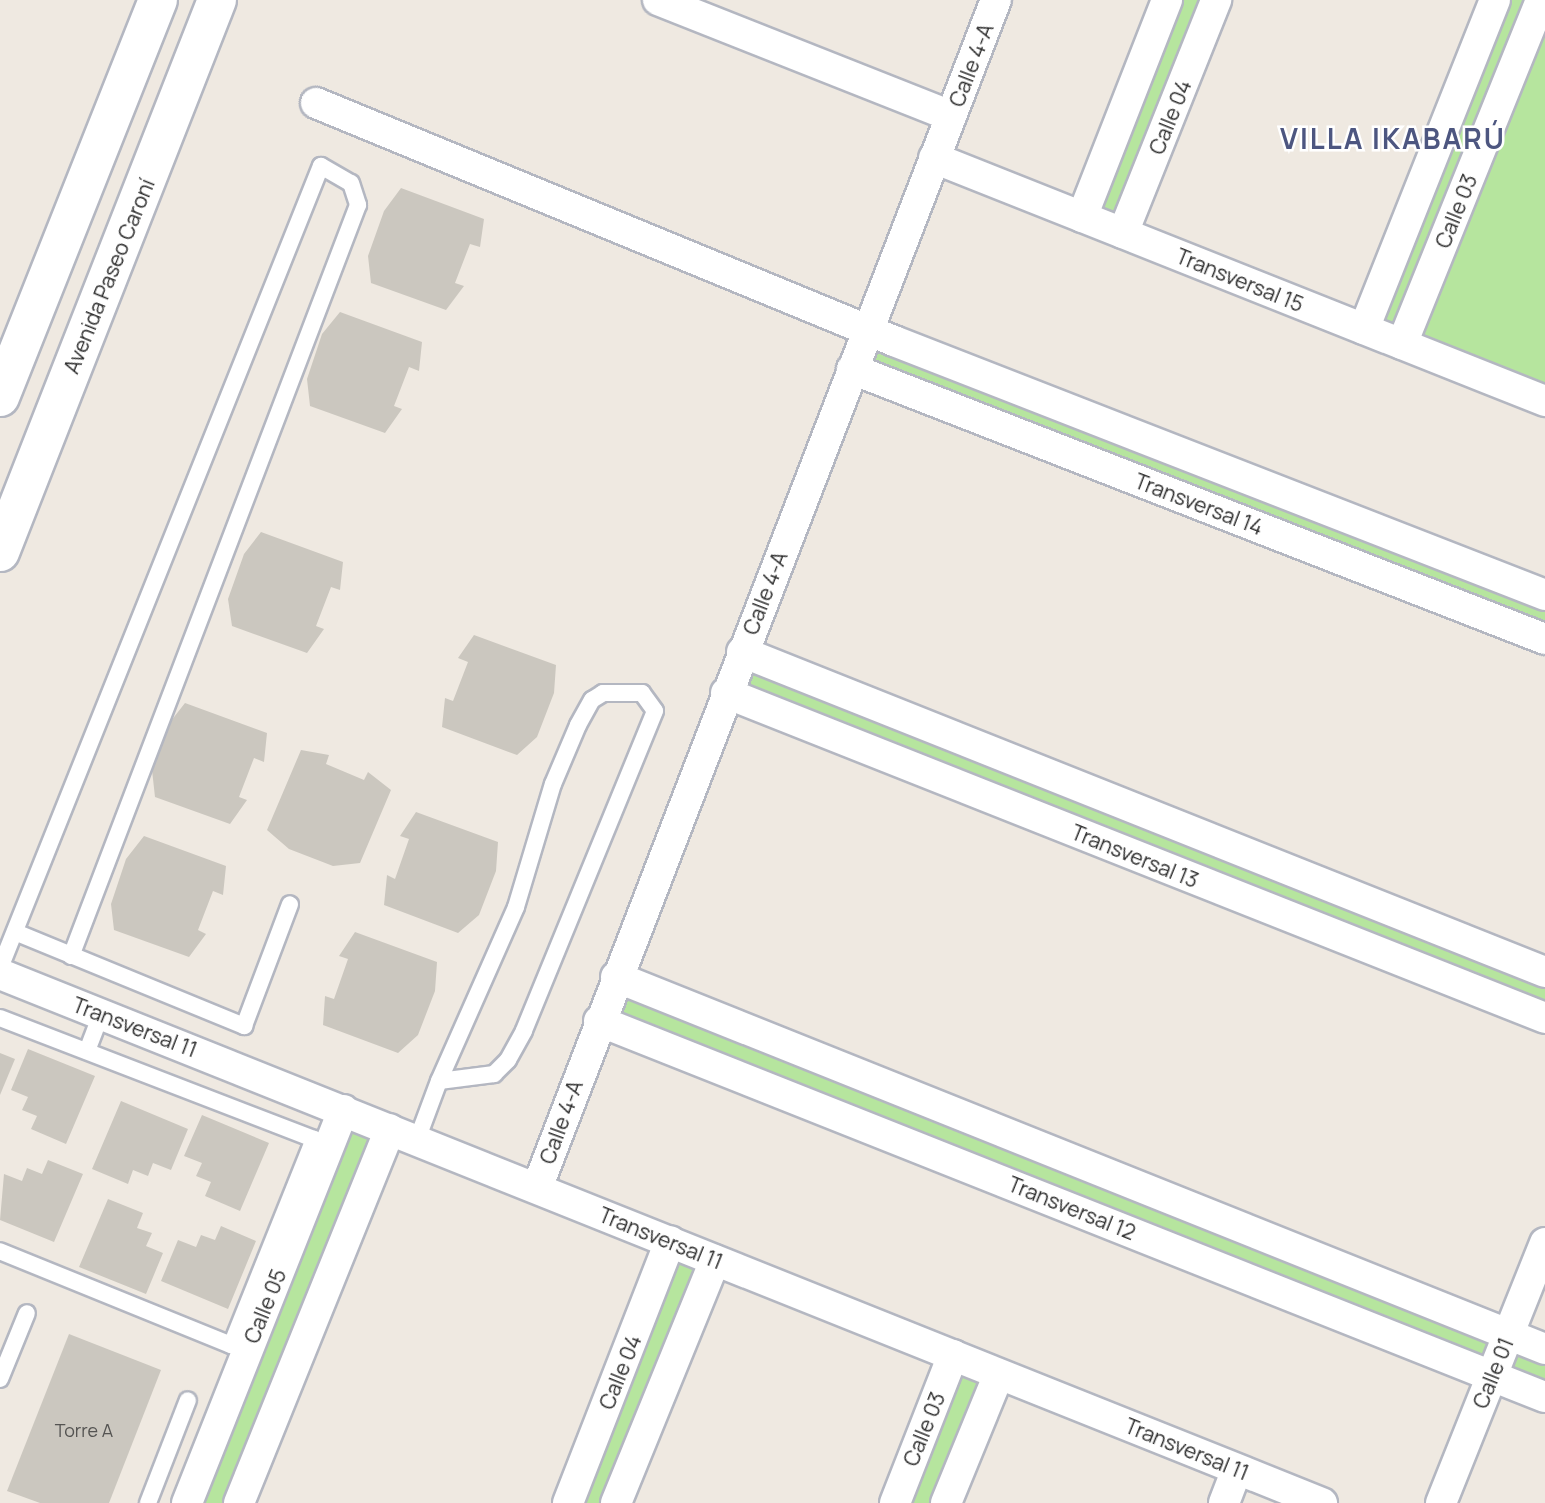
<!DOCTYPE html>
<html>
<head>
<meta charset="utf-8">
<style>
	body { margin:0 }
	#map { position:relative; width:1545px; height:1503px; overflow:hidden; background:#efe9e1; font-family:Manrope,sans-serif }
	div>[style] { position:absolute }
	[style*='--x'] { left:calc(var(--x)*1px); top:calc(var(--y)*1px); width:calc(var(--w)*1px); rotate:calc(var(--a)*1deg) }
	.green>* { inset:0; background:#b6e59e }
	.building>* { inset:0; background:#cbc7bf }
	.roads { filter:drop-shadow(2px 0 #b4b7c1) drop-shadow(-2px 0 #b4b7c1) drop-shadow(0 2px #b4b7c1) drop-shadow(0 -2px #b4b7c1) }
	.service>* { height:16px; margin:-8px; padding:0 8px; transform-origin:8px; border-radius:8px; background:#fff }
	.minor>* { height:30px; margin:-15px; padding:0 15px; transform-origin:15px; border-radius:15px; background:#fff }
	.tertiary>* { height:38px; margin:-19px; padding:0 19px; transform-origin:19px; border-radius:19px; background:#fff }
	span { translate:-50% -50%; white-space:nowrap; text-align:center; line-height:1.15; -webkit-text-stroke:5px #fff; paint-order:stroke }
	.number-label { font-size:18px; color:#555452 }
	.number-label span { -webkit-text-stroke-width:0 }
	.street-label { font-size:21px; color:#2e2e2e }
	.district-label { font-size:28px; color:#4d5680; font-weight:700; letter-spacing:2px }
</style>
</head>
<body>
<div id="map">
	<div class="green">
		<i style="clip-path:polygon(1168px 0,1216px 0,1123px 233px,1082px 217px)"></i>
		<i style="clip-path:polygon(1495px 0,1545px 0,1545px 401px,1363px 329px)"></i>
		<i style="clip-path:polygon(867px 330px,1545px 595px,1545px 639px,852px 368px)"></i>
		<i style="clip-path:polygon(741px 653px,1545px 973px,1545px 1018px,751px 704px)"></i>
		<i style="clip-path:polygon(615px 977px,1545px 1351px,1545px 1396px,598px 1020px)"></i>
		<i style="clip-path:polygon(343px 1110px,390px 1129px,239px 1503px,187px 1503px)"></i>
		<i style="clip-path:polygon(672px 1242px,714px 1259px,616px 1503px,568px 1503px)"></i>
		<i style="clip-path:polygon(953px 1355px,998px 1373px,946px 1503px,895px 1503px)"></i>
	</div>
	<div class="building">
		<i style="clip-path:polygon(401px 188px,484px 219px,480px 247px,470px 244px,455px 283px,464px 286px,446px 310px,371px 283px,368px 256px,384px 211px)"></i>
		<i style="clip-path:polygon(340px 312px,422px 342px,419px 371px,409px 367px,394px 406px,402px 409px,385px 433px,310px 406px,307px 379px,322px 334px)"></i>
		<i style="clip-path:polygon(261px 532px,343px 562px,340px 590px,331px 587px,316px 626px,324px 629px,307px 653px,232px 626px,228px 599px,244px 554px)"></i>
		<i style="clip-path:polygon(474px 635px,556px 665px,554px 693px,537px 737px,517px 755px,442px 727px,445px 698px,453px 701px,468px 662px,458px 658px)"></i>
		<i style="clip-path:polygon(185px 703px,267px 733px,264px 762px,254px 758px,239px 797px,247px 800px,230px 824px,155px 797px,152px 770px,167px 726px)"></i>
		<i style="clip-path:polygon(301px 750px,329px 755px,326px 764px,364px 780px,368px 772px,391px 790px,360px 863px,333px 866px,289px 849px,267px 830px)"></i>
		<i style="clip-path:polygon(416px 812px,498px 842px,496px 871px,479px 915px,458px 933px,384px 905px,387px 875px,395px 879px,409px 839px,400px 836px)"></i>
		<i style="clip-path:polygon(144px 836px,226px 866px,223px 895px,213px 891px,198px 930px,206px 934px,189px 957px,114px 930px,111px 904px,126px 859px)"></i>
		<i style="clip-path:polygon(355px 932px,437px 962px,435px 991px,418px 1035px,398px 1053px,323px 1025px,325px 996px,334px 999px,348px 959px,339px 956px)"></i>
		<i style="clip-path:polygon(28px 1049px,95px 1076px,66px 1144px,31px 1129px,37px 1116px,22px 1110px,28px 1097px,11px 1090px)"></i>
		<i style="clip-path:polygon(0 1053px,15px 1059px,0 1095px)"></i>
		<i style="clip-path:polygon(121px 1101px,188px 1129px,171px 1170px,153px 1163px,148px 1176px,133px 1170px,128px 1184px,92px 1169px)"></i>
		<i style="clip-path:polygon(202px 1115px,269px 1143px,240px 1211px,205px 1196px,211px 1182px,196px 1176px,202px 1163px,184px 1156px)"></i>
		<i style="clip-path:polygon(48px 1160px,83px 1174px,54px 1242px,0 1220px,4px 1174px,22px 1181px,27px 1168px,42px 1174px)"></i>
		<i style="clip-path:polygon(108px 1199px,143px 1213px,137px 1228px,152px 1233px,146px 1246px,163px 1253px,146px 1294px,79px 1267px)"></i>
		<i style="clip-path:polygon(221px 1226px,256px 1241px,228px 1309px,161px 1281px,178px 1240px,196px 1247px,201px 1235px,215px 1240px)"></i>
		<i style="clip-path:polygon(69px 1334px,161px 1370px,109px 1503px,40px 1503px,7px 1491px)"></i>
	</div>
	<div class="roads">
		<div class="service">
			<i style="--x:15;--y:932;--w:248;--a:22.3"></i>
			<i style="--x:244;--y:1026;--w:130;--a:-69.3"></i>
			<i style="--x:0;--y:968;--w:864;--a:-68.19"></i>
			<i style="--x:321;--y:166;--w:34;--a:30"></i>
			<i style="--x:351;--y:183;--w:23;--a:72"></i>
			<i style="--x:358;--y:205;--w:804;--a:110.91"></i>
			<i style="--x:0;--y:1018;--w:337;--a:21.1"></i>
			<i style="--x:314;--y:1139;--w:222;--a:111.9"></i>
			<i style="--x:231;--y:1345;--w:249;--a:-157.9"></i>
			<i style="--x:87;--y:1051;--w:40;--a:-69"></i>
			<i style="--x:417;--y:1140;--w:63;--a:-69.6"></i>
			<i style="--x:439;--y:1081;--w:190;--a:-66.1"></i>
			<i style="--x:516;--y:907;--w:128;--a:-73.3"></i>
			<i style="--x:553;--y:784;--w:64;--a:-67"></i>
			<i style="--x:578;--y:725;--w:29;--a:-61"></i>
			<i style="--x:592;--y:700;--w:13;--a:-32"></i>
			<i style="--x:603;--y:693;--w:39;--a:0"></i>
			<i style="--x:642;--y:693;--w:22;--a:54"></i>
			<i style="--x:655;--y:711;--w:346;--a:112.3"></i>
			<i style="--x:524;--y:1031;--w:33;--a:119"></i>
			<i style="--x:508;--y:1060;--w:20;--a:135"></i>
			<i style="--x:494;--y:1074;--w:55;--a:172.7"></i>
			<i style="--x:0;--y:1379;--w:71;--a:-67.8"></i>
			<i style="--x:148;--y:1503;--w:110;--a:-68.8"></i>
		</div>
		<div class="minor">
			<i style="--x:658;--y:0;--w:315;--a:21.6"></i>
			<i style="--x:316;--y:103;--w:625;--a:22.38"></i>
			<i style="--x:894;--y:341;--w:699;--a:21.31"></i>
			<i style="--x:934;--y:158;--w:658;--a:21.69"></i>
			<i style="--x:1082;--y:217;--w:233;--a:-68.6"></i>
			<i style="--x:1123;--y:233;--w:251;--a:-68.2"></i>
			<i style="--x:1364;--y:329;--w:354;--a:-68.3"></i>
			<i style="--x:1402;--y:344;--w:371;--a:-68"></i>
			<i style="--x:852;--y:369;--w:744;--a:21.29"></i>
			<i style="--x:742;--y:652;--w:864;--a:21.73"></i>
			<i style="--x:726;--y:693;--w:881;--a:21.64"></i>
			<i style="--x:0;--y:974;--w:1424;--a:21.81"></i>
			<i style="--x:616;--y:977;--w:1001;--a:21.82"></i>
			<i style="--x:599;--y:1021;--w:1018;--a:21.68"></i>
			<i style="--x:537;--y:1188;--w:1274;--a:-68.88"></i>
			<i style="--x:187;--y:1503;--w:423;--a:-68.3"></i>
			<i style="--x:239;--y:1503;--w:403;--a:-68"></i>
			<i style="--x:568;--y:1503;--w:281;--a:-68.7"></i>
			<i style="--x:616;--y:1503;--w:262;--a:-67.8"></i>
			<i style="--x:895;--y:1503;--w:159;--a:-68.6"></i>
			<i style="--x:946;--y:1503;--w:139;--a:-67.7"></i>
			<i style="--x:1224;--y:1503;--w:36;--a:-69"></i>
			<i style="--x:1441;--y:1503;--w:280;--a:-68.2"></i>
		</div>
		<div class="tertiary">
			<i style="--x:0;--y:397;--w:427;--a:-68.3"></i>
			<i style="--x:0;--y:552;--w:593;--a:-68.54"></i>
		</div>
	</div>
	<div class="number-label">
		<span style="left:84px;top:1430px">Torre A</span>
	</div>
	<div class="street-label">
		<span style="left:971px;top:65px;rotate:-69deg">Calle 4-A</span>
		<span style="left:1170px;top:117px;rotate:-68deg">Calle 04</span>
		<span style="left:1456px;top:211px;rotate:-68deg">Calle 03</span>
		<span style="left:109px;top:276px;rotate:-68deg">Avenida Paseo Caroní</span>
		<span style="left:1240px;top:280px;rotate:22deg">Transversal 15</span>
		<span style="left:1199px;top:504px;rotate:21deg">Transversal 14</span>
		<span style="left:765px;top:593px;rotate:-69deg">Calle 4-A</span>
		<span style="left:1135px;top:856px;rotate:22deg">Transversal 13</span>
		<span style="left:135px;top:1027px;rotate:21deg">Transversal 11</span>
		<span style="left:561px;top:1122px;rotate:-70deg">Calle 4-A</span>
		<span style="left:1072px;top:1208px;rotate:22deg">Transversal 12</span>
		<span style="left:661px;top:1238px;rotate:22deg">Transversal 11</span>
		<span style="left:265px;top:1306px;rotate:-68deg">Calle 05</span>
		<span style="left:620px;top:1372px;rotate:-68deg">Calle 04</span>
		<span style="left:1493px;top:1373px;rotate:-68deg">Calle 01</span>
		<span style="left:924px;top:1429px;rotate:-68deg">Calle 03</span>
		<span style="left:1187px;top:1449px;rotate:22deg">Transversal 11</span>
	</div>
	<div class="district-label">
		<span style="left:1393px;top:138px">VILLA IKABARÚ</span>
	</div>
</div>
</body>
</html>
